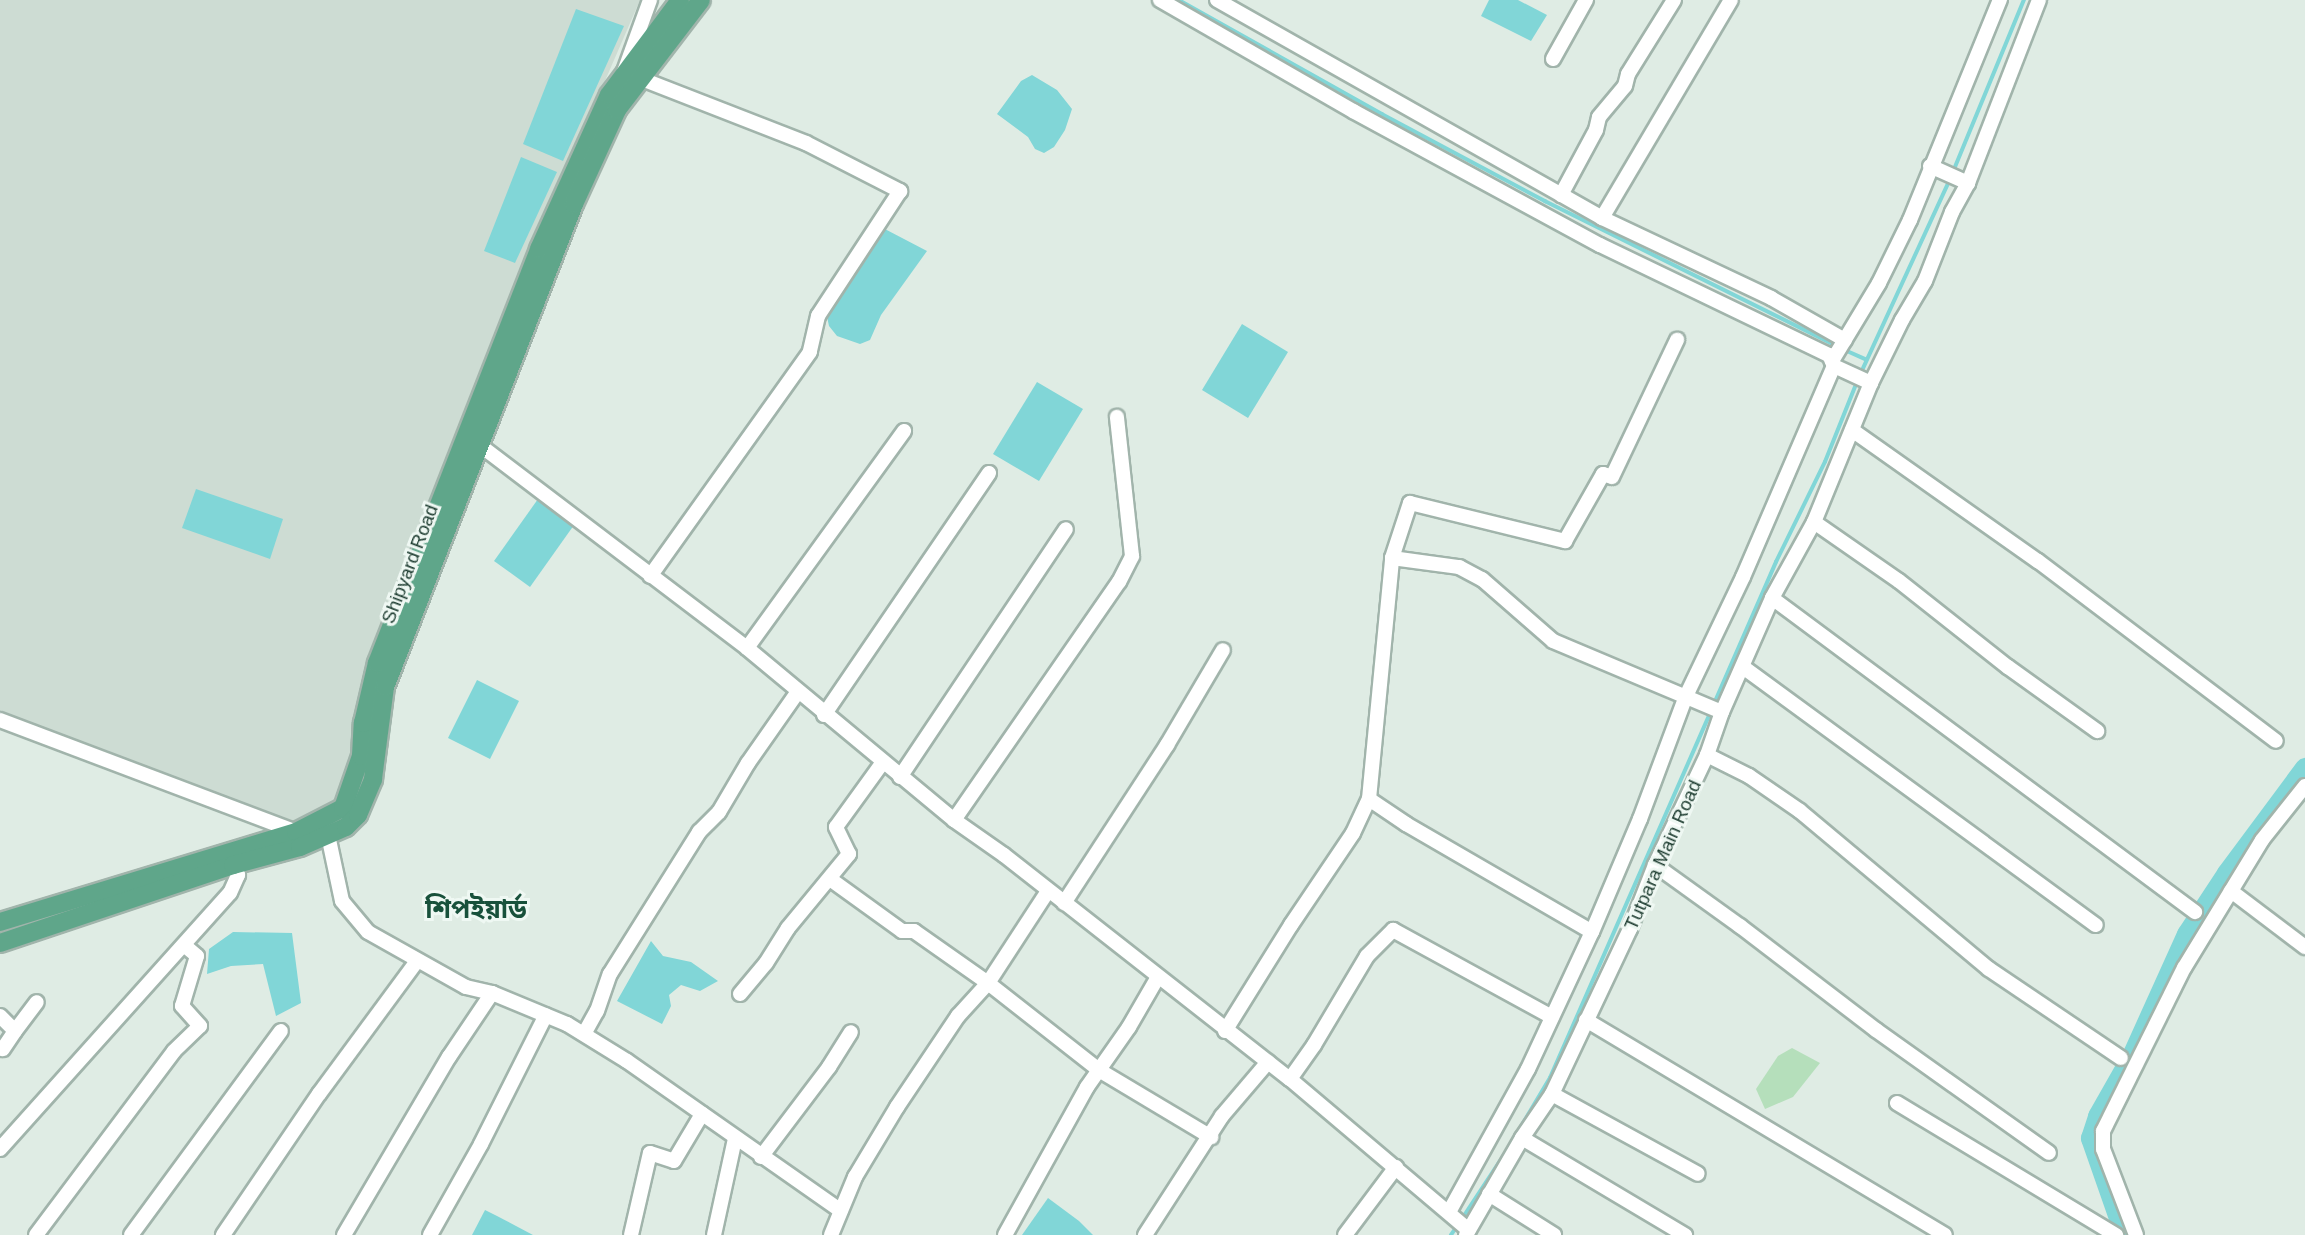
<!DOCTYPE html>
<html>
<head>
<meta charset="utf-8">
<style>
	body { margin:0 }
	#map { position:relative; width:2305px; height:1235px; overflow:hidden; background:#dfece4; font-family:Helvetica,"Noto Sans Bengali",sans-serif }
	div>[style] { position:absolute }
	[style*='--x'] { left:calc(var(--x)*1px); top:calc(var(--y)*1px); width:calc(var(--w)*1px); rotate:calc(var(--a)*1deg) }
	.built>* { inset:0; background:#cddcd3 }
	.green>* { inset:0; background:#b5dfbb }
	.water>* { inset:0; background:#81d6d7 }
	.stream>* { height:3.5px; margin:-1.75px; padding:0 1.75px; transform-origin:1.75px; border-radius:1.75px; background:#81d6d7 }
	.river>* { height:21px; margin:-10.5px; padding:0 10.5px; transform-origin:10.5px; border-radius:10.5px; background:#81d6d7 }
	.roads { filter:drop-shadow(2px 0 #a1b4ab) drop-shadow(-2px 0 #a1b4ab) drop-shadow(0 2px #a1b4ab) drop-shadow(0 -2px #a1b4ab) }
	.minor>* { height:14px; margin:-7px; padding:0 7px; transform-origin:7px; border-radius:7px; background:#fff }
	.major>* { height:18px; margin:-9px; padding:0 9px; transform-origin:9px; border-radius:9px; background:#5fa68a }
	span { translate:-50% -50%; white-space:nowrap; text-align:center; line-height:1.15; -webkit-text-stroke:6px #eff8f3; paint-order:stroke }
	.street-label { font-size:19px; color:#1e3d31 }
	.district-label { font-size:26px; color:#18513b; font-weight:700 }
</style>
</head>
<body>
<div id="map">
	<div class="built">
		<i style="clip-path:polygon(0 0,640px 0,550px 208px,366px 669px,353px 763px,338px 803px,299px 825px,0 717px)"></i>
	</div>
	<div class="green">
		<i style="clip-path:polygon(1792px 1048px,1820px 1063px,1793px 1097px,1765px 1109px,1756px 1089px,1778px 1056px)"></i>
	</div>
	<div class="water">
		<i style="clip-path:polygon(1489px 0,1518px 0,1547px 15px,1531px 41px,1481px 16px)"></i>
		<i style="clip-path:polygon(576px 9px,624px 26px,563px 161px,523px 144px)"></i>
		<i style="clip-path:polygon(1032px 75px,1057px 90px,1072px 109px,1065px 130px,1054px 147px,1044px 153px,1035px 149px,1028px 137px,997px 114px,1021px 81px)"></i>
		<i style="clip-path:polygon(521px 157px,557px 172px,515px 263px,484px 251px)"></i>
		<i style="clip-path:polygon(881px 227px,927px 251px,881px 315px,870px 340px,860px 344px,837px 336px,829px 326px,826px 312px)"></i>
		<i style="clip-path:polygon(1242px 324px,1288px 352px,1248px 418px,1202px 390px)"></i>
		<i style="clip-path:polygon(1037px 382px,1083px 409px,1039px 481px,993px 454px)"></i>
		<i style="clip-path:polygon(196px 489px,283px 519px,270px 559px,182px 528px)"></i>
		<i style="clip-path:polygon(538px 499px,574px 525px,530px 587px,494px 561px)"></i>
		<i style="clip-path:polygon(477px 680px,519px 701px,490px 759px,448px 738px)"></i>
		<i style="clip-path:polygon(233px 932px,292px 933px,301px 1003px,276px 1016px,263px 964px,231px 966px,207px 974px,209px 949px)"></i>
		<i style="clip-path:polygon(651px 941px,663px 956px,691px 962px,718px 981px,700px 991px,681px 985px,669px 995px,671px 1006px,662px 1024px,617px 1001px)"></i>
		<i style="clip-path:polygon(1048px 1198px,1079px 1221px,1093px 1235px,1022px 1235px)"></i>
		<i style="clip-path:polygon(485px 1210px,497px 1216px,533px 1235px,472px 1235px)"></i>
	</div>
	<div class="stream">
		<i style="--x:1179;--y:0;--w:233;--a:29.3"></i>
		<i style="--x:1382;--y:114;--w:185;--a:28.1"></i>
		<i style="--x:1545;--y:201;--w:326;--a:26.4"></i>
		<i style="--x:1953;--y:172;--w:186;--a:-67.6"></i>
		<i style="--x:1845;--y:350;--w:22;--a:24"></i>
		<i style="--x:1860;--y:375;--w:216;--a:-65.3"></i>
		<i style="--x:1714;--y:704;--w:155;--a:-66.4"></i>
		<i style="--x:1776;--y:562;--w:111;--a:-63.9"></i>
		<i style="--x:1825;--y:462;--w:86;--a:-68.2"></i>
		<i style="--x:1519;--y:1130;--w:61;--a:-59.2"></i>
		<i style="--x:1550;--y:1078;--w:400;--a:-66.3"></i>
		<i style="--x:1462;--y:1219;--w:80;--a:-56.7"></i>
		<i style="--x:1451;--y:1235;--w:12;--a:-55"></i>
	</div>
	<div class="river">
		<i style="--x:2125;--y:1235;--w:103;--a:-109.3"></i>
		<i style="--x:2091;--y:1138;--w:23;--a:-72"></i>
		<i style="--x:2098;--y:1116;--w:67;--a:-60.4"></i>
		<i style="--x:2131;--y:1058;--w:136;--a:-65.7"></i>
		<i style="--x:2187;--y:934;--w:73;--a:-56.7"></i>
		<i style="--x:2227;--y:873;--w:131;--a:-53.4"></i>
	</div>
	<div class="roads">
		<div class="minor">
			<i style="--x:650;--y:0;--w:77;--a:109.9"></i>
			<i style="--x:624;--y:72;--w:195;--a:21.3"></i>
			<i style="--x:806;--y:143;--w:106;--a:27.1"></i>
			<i style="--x:900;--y:191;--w:149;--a:123.3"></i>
			<i style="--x:818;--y:316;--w:37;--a:103"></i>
			<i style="--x:810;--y:352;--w:275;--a:125.5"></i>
			<i style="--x:1160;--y:0;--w:223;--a:29.9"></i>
			<i style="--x:1353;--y:111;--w:281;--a:28.5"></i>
			<i style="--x:1600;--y:245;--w:254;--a:25.7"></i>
			<i style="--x:1829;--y:355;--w:12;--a:66"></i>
			<i style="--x:1217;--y:0;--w:442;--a:29.5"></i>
			<i style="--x:1602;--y:218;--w:187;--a:25.3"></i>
			<i style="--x:1771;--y:298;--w:85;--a:29.6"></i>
			<i style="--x:1553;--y:59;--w:68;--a:-60.8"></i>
			<i style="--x:1930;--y:166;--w:42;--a:24.1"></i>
			<i style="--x:1561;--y:195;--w:74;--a:-61.7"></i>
			<i style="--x:1596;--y:130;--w:13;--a:-77"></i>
			<i style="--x:1599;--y:117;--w:40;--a:-50"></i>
			<i style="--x:1625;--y:86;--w:12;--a:-76"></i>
			<i style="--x:1628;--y:74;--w:87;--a:-58.1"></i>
			<i style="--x:1602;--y:218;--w:253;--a:-59.4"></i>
			<i style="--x:1832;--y:361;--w:91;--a:-58.9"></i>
			<i style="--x:1879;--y:283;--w:70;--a:-63.8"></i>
			<i style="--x:1910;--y:220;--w:238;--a:-67.8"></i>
			<i style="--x:1852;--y:430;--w:228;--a:35.2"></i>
			<i style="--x:2038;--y:561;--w:298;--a:37.1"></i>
			<i style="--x:473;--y:440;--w:344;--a:37.2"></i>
			<i style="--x:747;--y:648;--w:269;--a:39.7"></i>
			<i style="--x:954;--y:820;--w:61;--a:35"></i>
			<i style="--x:1004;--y:855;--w:363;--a:38.1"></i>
			<i style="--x:1290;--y:1079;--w:234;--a:40.2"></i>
			<i style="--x:1814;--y:522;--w:103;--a:34.8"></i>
			<i style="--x:1899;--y:581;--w:139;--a:38.3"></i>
			<i style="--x:2008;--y:667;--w:110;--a:35.7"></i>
			<i style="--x:1392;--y:558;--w:68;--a:7.7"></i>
			<i style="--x:1459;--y:567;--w:26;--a:28"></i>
			<i style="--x:1482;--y:579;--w:94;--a:41.1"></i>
			<i style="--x:1553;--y:641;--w:183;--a:22.8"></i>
			<i style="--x:1772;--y:598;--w:527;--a:36.59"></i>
			<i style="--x:747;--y:648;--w:268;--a:-54.1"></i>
			<i style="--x:1743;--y:667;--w:437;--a:36.2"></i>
			<i style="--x:824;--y:715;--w:293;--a:-55.7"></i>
			<i style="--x:0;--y:720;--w:316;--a:20.7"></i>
			<i style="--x:1707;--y:755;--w:47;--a:26.6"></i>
			<i style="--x:1749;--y:776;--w:62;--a:34.5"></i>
			<i style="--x:1800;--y:811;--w:246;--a:39.9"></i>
			<i style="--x:1989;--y:969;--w:159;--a:34"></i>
			<i style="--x:900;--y:777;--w:298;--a:-56.2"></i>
			<i style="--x:1369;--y:799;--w:45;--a:34"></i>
			<i style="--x:1406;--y:824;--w:215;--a:30.1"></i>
			<i style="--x:954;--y:820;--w:290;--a:-55.3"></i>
			<i style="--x:1119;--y:582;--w:29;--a:-63"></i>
			<i style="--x:1132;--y:556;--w:140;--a:-96.2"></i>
			<i style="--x:328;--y:835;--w:67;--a:78"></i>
			<i style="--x:342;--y:901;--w:40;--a:50"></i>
			<i style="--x:368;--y:932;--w:112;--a:29.3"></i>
			<i style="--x:466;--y:987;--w:27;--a:13"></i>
			<i style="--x:492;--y:993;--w:81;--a:22.5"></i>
			<i style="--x:567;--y:1024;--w:70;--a:31.7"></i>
			<i style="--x:627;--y:1061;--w:261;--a:35"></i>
			<i style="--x:1655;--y:865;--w:105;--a:35.7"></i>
			<i style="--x:1740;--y:926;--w:171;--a:37.4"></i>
			<i style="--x:1876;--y:1030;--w:212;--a:35.4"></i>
			<i style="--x:830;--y:879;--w:89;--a:35.8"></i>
			<i style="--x:902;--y:931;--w:12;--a:0"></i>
			<i style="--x:914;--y:931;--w:90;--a:35.1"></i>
			<i style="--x:988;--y:983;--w:141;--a:38.1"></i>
			<i style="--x:1099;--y:1070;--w:131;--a:30.9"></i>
			<i style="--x:2231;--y:891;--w:93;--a:37.1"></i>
			<i style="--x:1064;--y:903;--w:189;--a:-56.9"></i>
			<i style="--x:1167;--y:745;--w:110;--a:-59.5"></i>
			<i style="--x:740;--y:994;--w:40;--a:-50"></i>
			<i style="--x:766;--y:963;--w:41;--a:-57.8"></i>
			<i style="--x:788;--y:928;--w:96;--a:-50.5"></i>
			<i style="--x:849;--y:854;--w:30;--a:-116"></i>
			<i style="--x:836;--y:827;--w:80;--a:-54.1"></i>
			<i style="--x:0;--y:1016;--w:21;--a:45"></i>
			<i style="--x:15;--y:1031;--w:22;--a:124"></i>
			<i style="--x:1586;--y:1020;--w:418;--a:30.9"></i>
			<i style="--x:15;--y:1031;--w:36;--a:-53"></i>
			<i style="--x:1225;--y:1031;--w:125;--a:-58.1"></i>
			<i style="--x:1291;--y:925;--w:111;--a:-56"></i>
			<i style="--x:1353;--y:833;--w:38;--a:-65"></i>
			<i style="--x:1369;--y:799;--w:242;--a:-84.5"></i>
			<i style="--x:1392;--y:558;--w:58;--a:-71.9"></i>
			<i style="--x:1410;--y:503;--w:160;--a:13.8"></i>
			<i style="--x:1565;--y:541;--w:77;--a:-60.4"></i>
			<i style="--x:1603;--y:474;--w:9;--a:18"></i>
			<i style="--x:1612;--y:477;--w:152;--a:-64.6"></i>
			<i style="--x:584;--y:1034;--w:26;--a:-61"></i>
			<i style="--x:597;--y:1011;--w:39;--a:-71"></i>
			<i style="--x:610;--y:974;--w:168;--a:-57.9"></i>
			<i style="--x:699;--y:832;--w:28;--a:-45"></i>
			<i style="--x:719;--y:812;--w:57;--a:-59.4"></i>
			<i style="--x:748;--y:763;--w:85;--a:-55"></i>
			<i style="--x:1290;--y:1079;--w:42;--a:-54.8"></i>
			<i style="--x:1314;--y:1045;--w:104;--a:-59.2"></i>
			<i style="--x:1367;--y:956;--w:37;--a:-45"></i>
			<i style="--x:1393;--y:930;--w:181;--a:28.7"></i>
			<i style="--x:1552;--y:1094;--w:166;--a:28.7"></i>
			<i style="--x:1897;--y:1103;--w:256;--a:31.1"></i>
			<i style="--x:1522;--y:1138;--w:190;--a:30.8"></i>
			<i style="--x:0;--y:1149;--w:344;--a:-48.1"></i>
			<i style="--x:230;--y:893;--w:20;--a:-66"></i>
			<i style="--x:238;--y:875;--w:11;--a:-117"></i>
			<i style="--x:761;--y:1157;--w:113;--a:-52.9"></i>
			<i style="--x:829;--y:1067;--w:41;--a:-57.8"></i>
			<i style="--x:1489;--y:1194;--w:77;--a:32.2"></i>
			<i style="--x:1449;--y:1212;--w:163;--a:-61.1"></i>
			<i style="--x:1528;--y:1069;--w:151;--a:-65"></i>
			<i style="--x:1592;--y:932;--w:123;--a:-67"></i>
			<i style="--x:1640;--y:819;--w:131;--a:-69.5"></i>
			<i style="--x:1686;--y:696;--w:132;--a:-64.4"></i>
			<i style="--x:1743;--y:577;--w:230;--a:-66.7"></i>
			<i style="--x:1834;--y:366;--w:41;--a:24.7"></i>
			<i style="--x:36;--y:1235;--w:230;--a:-53.1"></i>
			<i style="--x:174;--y:1051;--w:36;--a:-44"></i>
			<i style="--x:200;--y:1026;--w:27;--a:-132"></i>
			<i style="--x:182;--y:1006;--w:52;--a:-73.3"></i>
			<i style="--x:197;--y:956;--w:16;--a:-140"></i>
			<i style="--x:131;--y:1235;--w:253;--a:-53.7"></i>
			<i style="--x:223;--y:1235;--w:171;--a:-55.8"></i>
			<i style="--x:319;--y:1094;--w:165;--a:-53.6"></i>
			<i style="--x:344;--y:1235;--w:207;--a:-59.5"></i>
			<i style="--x:449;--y:1057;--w:77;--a:-56.1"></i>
			<i style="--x:430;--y:1235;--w:104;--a:-60.7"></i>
			<i style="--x:481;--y:1144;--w:144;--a:-63.3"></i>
			<i style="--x:631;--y:1235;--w:84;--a:-77"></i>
			<i style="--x:650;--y:1153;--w:25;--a:18"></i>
			<i style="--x:674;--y:1161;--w:55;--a:-59.2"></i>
			<i style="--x:714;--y:1235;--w:98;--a:-77.7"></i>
			<i style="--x:831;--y:1235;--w:63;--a:-67.5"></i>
			<i style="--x:855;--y:1177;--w:82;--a:-59"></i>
			<i style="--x:897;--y:1107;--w:110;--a:-56.2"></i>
			<i style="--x:958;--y:1016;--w:45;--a:-47.7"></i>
			<i style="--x:988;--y:983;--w:110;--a:-56.9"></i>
			<i style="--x:1005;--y:1235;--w:169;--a:-61"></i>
			<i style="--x:1087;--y:1087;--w:73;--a:-55"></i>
			<i style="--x:1129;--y:1027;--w:58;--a:-59.9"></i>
			<i style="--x:1145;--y:1235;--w:142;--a:-57.1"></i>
			<i style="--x:1222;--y:1116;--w:71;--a:-49.6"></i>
			<i style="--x:1345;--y:1235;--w:85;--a:-53.1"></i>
			<i style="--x:1466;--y:1235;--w:112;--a:-60"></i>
			<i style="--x:1522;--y:1138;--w:53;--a:-55.7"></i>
			<i style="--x:1552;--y:1094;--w:183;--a:-64.7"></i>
			<i style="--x:1630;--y:929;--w:69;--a:-68.7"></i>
			<i style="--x:1655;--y:865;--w:122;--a:-64.7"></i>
			<i style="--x:1707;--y:755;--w:46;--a:-70.8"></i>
			<i style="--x:1722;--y:712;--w:124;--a:-66.3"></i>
			<i style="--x:1772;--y:598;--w:87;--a:-61.1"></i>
			<i style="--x:1814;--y:522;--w:150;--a:-67.7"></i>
			<i style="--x:1871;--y:383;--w:70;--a:-63.8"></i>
			<i style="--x:1902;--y:320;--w:45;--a:-59.5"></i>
			<i style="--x:1925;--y:281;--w:74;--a:-68.6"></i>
			<i style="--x:1952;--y:212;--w:33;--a:-61"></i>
			<i style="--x:1968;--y:183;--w:196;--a:-68.8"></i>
			<i style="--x:2136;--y:1235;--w:92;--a:-111"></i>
			<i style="--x:2103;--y:1149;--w:18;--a:-90"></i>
			<i style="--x:2103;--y:1131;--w:182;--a:-63.6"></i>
			<i style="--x:2184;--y:968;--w:150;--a:-58.6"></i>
			<i style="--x:2262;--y:840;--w:69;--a:-51.5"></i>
		</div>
		<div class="major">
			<i style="--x:0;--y:922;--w:309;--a:-16.9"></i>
			<i style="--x:296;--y:832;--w:53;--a:-27.1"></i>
			<i style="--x:343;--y:808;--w:55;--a:-70.9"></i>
			<i style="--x:361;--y:756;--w:33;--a:-87"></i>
			<i style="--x:363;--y:723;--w:62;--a:-76.9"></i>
			<i style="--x:377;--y:663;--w:445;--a:-68.6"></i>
			<i style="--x:539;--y:249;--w:169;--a:-65.6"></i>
			<i style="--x:609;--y:95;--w:119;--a:-53.2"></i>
			<i style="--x:0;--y:943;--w:246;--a:-18.5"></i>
			<i style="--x:233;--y:865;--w:69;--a:-15"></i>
			<i style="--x:300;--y:847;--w:50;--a:-23.5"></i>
			<i style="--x:346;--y:827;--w:17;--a:-45"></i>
			<i style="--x:358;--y:815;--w:39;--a:-67"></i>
			<i style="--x:373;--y:779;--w:93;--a:-82.6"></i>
			<i style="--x:385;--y:687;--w:519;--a:-68.63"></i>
			<i style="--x:574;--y:204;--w:103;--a:-65.4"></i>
			<i style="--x:617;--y:110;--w:138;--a:-52.6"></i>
		</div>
	</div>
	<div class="street-label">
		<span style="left:410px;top:564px;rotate:-69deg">Shipyard Road</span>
		<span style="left:1663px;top:855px;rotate:-66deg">Tutpara Main Road</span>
	</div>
	<div class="district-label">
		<span style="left:476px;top:910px">শিপইয়ার্ড</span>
	</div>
</div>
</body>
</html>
